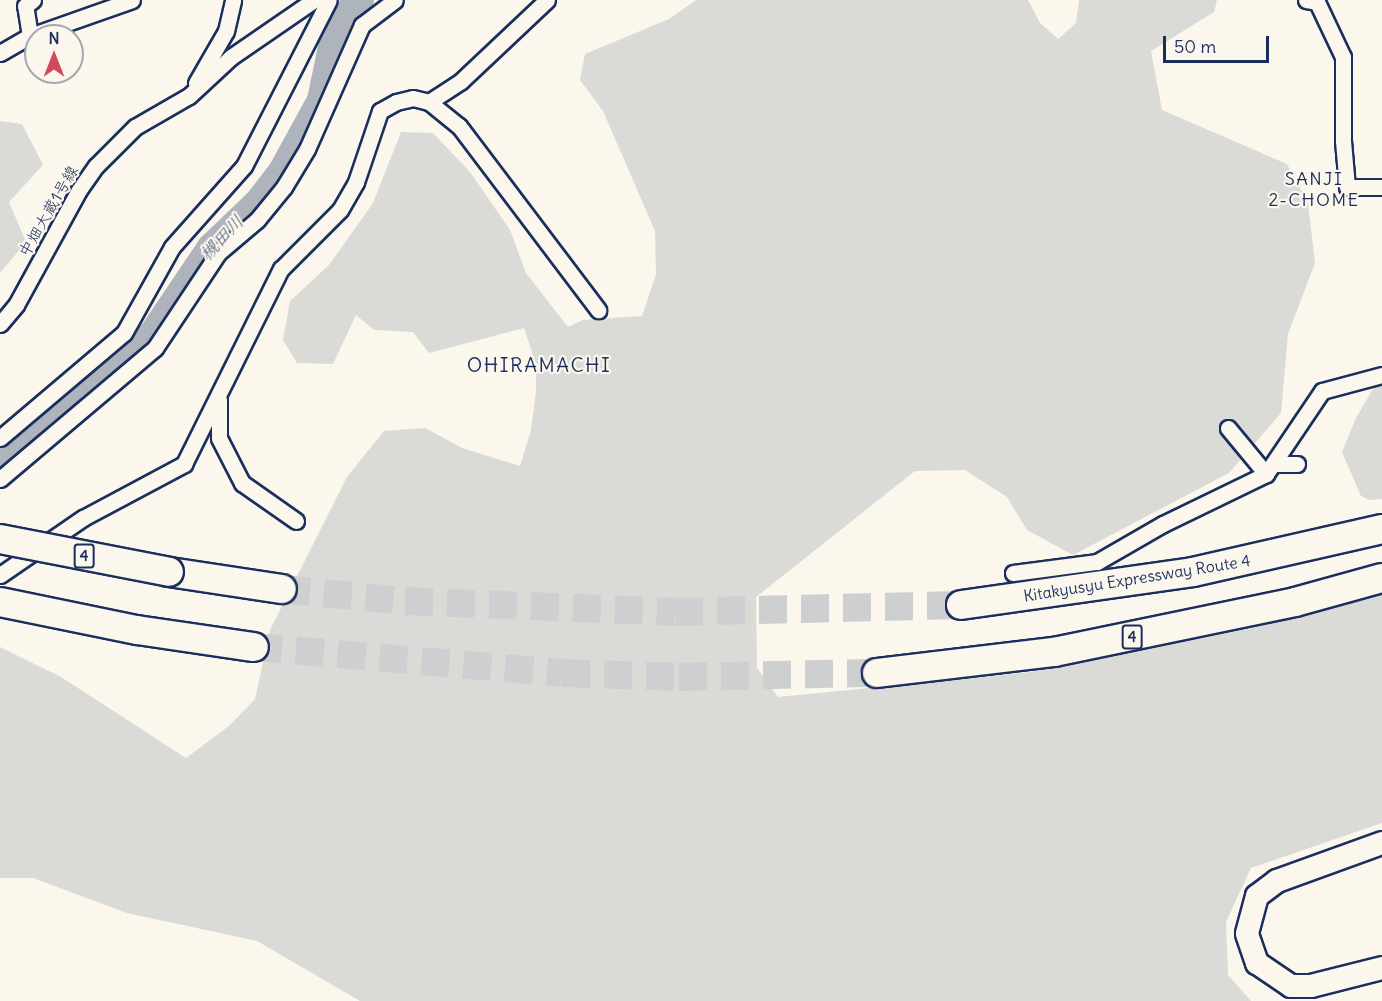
<!DOCTYPE html>
<html>
<head>
<meta charset="utf-8">
<style>
	body { margin:0 }
	#map { position:relative; width:1382px; height:1001px; overflow:hidden; background:#fbf7ec; font-family:Delius,"Klee One",sans-serif }
	div>[style] { position:absolute }
	[style*='--x'] { left:calc(var(--x)*1px); top:calc(var(--y)*1px); width:calc(var(--w)*1px); rotate:calc(var(--a)*1deg) }
	.green>* { inset:0; background:#dadad7 }
	.river>* { height:26px; margin:-13px; padding:0 13px; transform-origin:13px; border-radius:13px; background:#afb3bb }
	.highway-tunnel>* { height:28px; margin-top:-14px; transform-origin:0; background:repeating-linear-gradient(90deg,#cecfd0 0 28px,transparent 0 42px) }
	.roads { filter:drop-shadow(2px 0 #1b2f5e) drop-shadow(-2px 0 #1b2f5e) drop-shadow(0 2px #1b2f5e) drop-shadow(0 -2px #1b2f5e) }
	.street>* { height:15px; margin:-7.5px; padding:0 7.5px; transform-origin:7.5px; border-radius:7.5px; background:#fbf7ec }
	.secondary>* { height:22px; margin:-11px; padding:0 11px; transform-origin:11px; border-radius:11px; background:#fbf7ec }
	.highway>* { height:28px; margin:-14px; padding:0 14px; transform-origin:14px; border-radius:14px; background:#fbf7ec }
	.bridges { filter:drop-shadow(2px 0 #1b2f5e) drop-shadow(-2px 0 #1b2f5e) drop-shadow(0 2px #1b2f5e) drop-shadow(0 -2px #1b2f5e) }
	.highway-bridge>* { height:28px; margin:-14px; padding:0 14px; transform-origin:14px; border-radius:14px; background:#fbf7ec }
	span { translate:-50% -50%; white-space:nowrap; text-align:center; line-height:1.15; -webkit-text-stroke:4.5px #fbf7ec; paint-order:stroke }
	.shield-label span { padding:2px 4px; background:#fbf7ec; border:2px solid; border-radius:4px; -webkit-text-stroke-width:0 }
	.shield-label { font-size:15px; color:#1b2f5e; font-weight:700 }
	.street-label { font-size:16px; color:#1b2f5e }
	.neighbourhood-label { font-size:18px; color:#1b2f5e; letter-spacing:1.5px }
	.water-label { font-size:18px; color:#47577a; font-style:italic }
	.quarter-label { font-size:20px; color:#1b2f5e; letter-spacing:1.5px }
	.north { position:absolute; left:24px; top:24px; width:60px; height:60px; box-sizing:border-box; background:#fbf7ec; border:2px solid #a1a7b3; border-radius:50%; rotate:0deg; font-size:16px; font-weight:700; line-height:24px; text-align:center; color:#1b2f5e }
	.north::after { content:''; display:block; margin:auto; width:21px; height:27px; background:#d1495b; clip-path:polygon(50% 0,100% 100%,50% 72%,0 100%) }
	.scale { position:absolute; left:1163px; top:36px; width:106px; height:27px; box-sizing:border-box; border:3px solid #1b2f5e; border-top:0; padding-left:8px; font-size:18px; line-height:21px; white-space:nowrap; color:#1b2f5e; -webkit-text-stroke:4px #fbf7ec; paint-order:stroke }
</style>
</head>
<body>
<div id="map">
	<div class="green">
		<i style="clip-path:polygon(696px 0,1028px 0,1040px 23px,1058px 39px,1076px 23px,1079px 0,1217px 0,1214px 12px,1151px 51px,1162px 110px,1287px 164px,1308px 203px,1315px 263px,1288px 334px,1281px 413px,1229px 473px,1073px 555px,1027px 530px,1007px 497px,965px 470px,915px 471px,756px 597px,757px 668px,778px 697px,1030px 672px,1252px 628px,1382px 591px,1382px 823px,1251px 868px,1226px 922px,1228px 975px,1251px 1001px,360px 1001px,257px 941px,127px 913px,33px 878px,0 878px,0 647px,61px 677px,186px 758px,229px 726px,255px 699px,270px 630px,347px 477px,384px 431px,425px 428px,462px 448px,520px 466px,531px 430px,536px 392px,536px 364px,524px 328px,429px 353px,413px 332px,374px 330px,356px 315px,333px 364px,297px 363px,283px 340px,290px 301px,329px 265px,373px 203px,401px 132px,433px 133px,470px 172px,510px 230px,526px 273px,568px 327px,583px 320px,642px 316px,656px 274px,655px 231px,603px 111px,580px 80px,585px 54px,669px 19px)"></i>
		<i style="clip-path:polygon(0 121px,22px 124px,43px 165px,9px 202px,26px 242px,0 273px)"></i>
		<i style="clip-path:polygon(1382px 380px,1382px 499px,1369px 500px,1361px 496px,1342px 452px,1356px 418px,1377px 382px)"></i>
	</div>
	<div class="river">
		<i style="--x:0;--y:460;--w:198;--a:-39.9"></i>
		<i style="--x:152;--y:333;--w:104;--a:-56"></i>
		<i style="--x:210;--y:247;--w:65;--a:-43.8"></i>
		<i style="--x:257;--y:202;--w:37;--a:-52"></i>
		<i style="--x:280;--y:173;--w:83;--a:-61.3"></i>
		<i style="--x:320;--y:100;--w:54;--a:-78.3"></i>
		<i style="--x:331;--y:47;--w:42;--a:-63.4"></i>
		<i style="--x:350;--y:9;--w:14;--a:-39"></i>
	</div>
	<div class="highway-tunnel">
		<i style="--x:282;--y:589;--w:124;--a:5.6"></i>
		<i style="--x:405;--y:601;--w:270;--a:2.3"></i>
		<i style="--x:675;--y:612;--w:286;--a:-1.4"></i>
		<i style="--x:254;--y:647;--w:309;--a:4.8"></i>
		<i style="--x:562;--y:673;--w:117;--a:2"></i>
		<i style="--x:679;--y:677;--w:198;--a:-1.2"></i>
	</div>
	<div class="roads">
		<div class="street">
			<i style="--x:1306;--y:0;--w:11;--a:10"></i>
			<i style="--x:1317;--y:2;--w:61;--a:64.7"></i>
			<i style="--x:1343;--y:57;--w:84;--a:90"></i>
			<i style="--x:1343;--y:141;--w:46;--a:85"></i>
			<i style="--x:1347;--y:187;--w:35;--a:0"></i>
			<i style="--x:30;--y:36;--w:30;--a:-99"></i>
			<i style="--x:25;--y:6;--w:10;--a:-37"></i>
			<i style="--x:0;--y:53;--w:34;--a:-30"></i>
			<i style="--x:30;--y:36;--w:108;--a:-19.4"></i>
			<i style="--x:196;--y:83;--w:60;--a:-60"></i>
			<i style="--x:226;--y:31;--w:32;--a:-77"></i>
			<i style="--x:429;--y:102;--w:38;--a:-33"></i>
			<i style="--x:461;--y:81;--w:118;--a:-43.3"></i>
			<i style="--x:0;--y:324;--w:25;--a:-50"></i>
			<i style="--x:16;--y:305;--w:131;--a:-61.3"></i>
			<i style="--x:79;--y:190;--w:29;--a:-55"></i>
			<i style="--x:96;--y:166;--w:55;--a:-45"></i>
			<i style="--x:135;--y:127;--w:62;--a:-29.9"></i>
			<i style="--x:189;--y:96;--w:57;--a:-42.9"></i>
			<i style="--x:231;--y:57;--w:101;--a:-34.5"></i>
			<i style="--x:219;--y:400;--w:38;--a:90"></i>
			<i style="--x:219;--y:438;--w:51;--a:62.9"></i>
			<i style="--x:242;--y:483;--w:66;--a:35.1"></i>
			<i style="--x:1228;--y:428;--w:60;--a:50.4"></i>
			<i style="--x:1266;--y:474;--w:100;--a:-56"></i>
			<i style="--x:1322;--y:391;--w:62;--a:-14.9"></i>
			<i style="--x:0;--y:438;--w:162;--a:-40.3"></i>
			<i style="--x:124;--y:333;--w:98;--a:-60.8"></i>
			<i style="--x:172;--y:247;--w:108;--a:-48.4"></i>
			<i style="--x:244;--y:166;--w:186;--a:-62.9"></i>
			<i style="--x:1275;--y:464;--w:22;--a:0"></i>
			<i style="--x:0;--y:479;--w:203;--a:-40.2"></i>
			<i style="--x:155;--y:348;--w:114;--a:-56.4"></i>
			<i style="--x:218;--y:253;--w:51;--a:-40.2"></i>
			<i style="--x:257;--y:220;--w:43;--a:-50.7"></i>
			<i style="--x:284;--y:187;--w:44;--a:-58.8"></i>
			<i style="--x:307;--y:149;--w:136;--a:-66.1"></i>
			<i style="--x:362;--y:25;--w:41;--a:-37.1"></i>
			<i style="--x:1013;--y:573;--w:85;--a:-7.5"></i>
			<i style="--x:1097;--y:562;--w:76;--a:-29.9"></i>
			<i style="--x:1163;--y:524;--w:114;--a:-25.9"></i>
			<i style="--x:0;--y:575;--w:101;--a:-34.5"></i>
			<i style="--x:83;--y:518;--w:115;--a:-28.1"></i>
			<i style="--x:184;--y:464;--w:218;--a:-63.6"></i>
			<i style="--x:281;--y:269;--w:83;--a:-45"></i>
			<i style="--x:340;--y:210;--w:32;--a:-60"></i>
			<i style="--x:356;--y:182;--w:75;--a:-71.3"></i>
			<i style="--x:380;--y:111;--w:18;--a:-29"></i>
			<i style="--x:396;--y:102;--w:17;--a:-13"></i>
			<i style="--x:413;--y:98;--w:16;--a:14"></i>
			<i style="--x:429;--y:102;--w:38;--a:39"></i>
			<i style="--x:459;--y:126;--w:231;--a:52.9"></i>
		</div>
		<div class="secondary">
			<i style="--x:1382;--y:843;--w:112;--a:160.1"></i>
			<i style="--x:1277;--y:881;--w:25;--a:143"></i>
			<i style="--x:1257;--y:896;--w:39;--a:105"></i>
			<i style="--x:1247;--y:934;--w:31;--a:71"></i>
			<i style="--x:1257;--y:963;--w:41;--a:34.1"></i>
			<i style="--x:1291;--y:986;--w:20;--a:0"></i>
			<i style="--x:1311;--y:986;--w:73;--a:-14.2"></i>
		</div>
		<div class="highway">
			<i style="--x:169;--y:572;--w:114;--a:8.6"></i>
			<i style="--x:0;--y:602;--w:140;--a:11.6"></i>
			<i style="--x:137;--y:630;--w:118;--a:8.3"></i>
			<i style="--x:961;--y:605;--w:234;--a:-8.1"></i>
			<i style="--x:1193;--y:572;--w:194;--a:-12.8"></i>
			<i style="--x:877;--y:673;--w:178;--a:-6.8"></i>
			<i style="--x:1054;--y:652;--w:246;--a:-11.7"></i>
			<i style="--x:1295;--y:602;--w:90;--a:-15.4"></i>
		</div>
	</div>
	<div class="bridges">
		<div class="highway-bridge">
			<i style="--x:0;--y:539;--w:172;--a:11"></i>
		</div>
	</div>
	<div class="shield-label">
		<span style="left:84px;top:556px">4</span>
		<span style="left:1132px;top:637px">4</span>
	</div>
	<div class="street-label">
		<span style="left:48px;top:211px;rotate:-60deg">中畑大蔵1号線</span>
		<span style="left:1137px;top:578px;rotate:-9deg">Kitakyusyu Expressway Route 4</span>
	</div>
	<div class="neighbourhood-label">
		<span style="left:1314px;top:190px">SANJI<br>2-CHOME</span>
	</div>
	<div class="water-label">
		<span style="left:222px;top:238px;rotate:-47deg">槻田川</span>
	</div>
	<div class="quarter-label">
		<span style="left:539px;top:364px">OHIRAMACHI</span>
	</div>
	<div class="north">N</div>
	<div class="scale">50 m</div>
</div>
</body>
</html>
